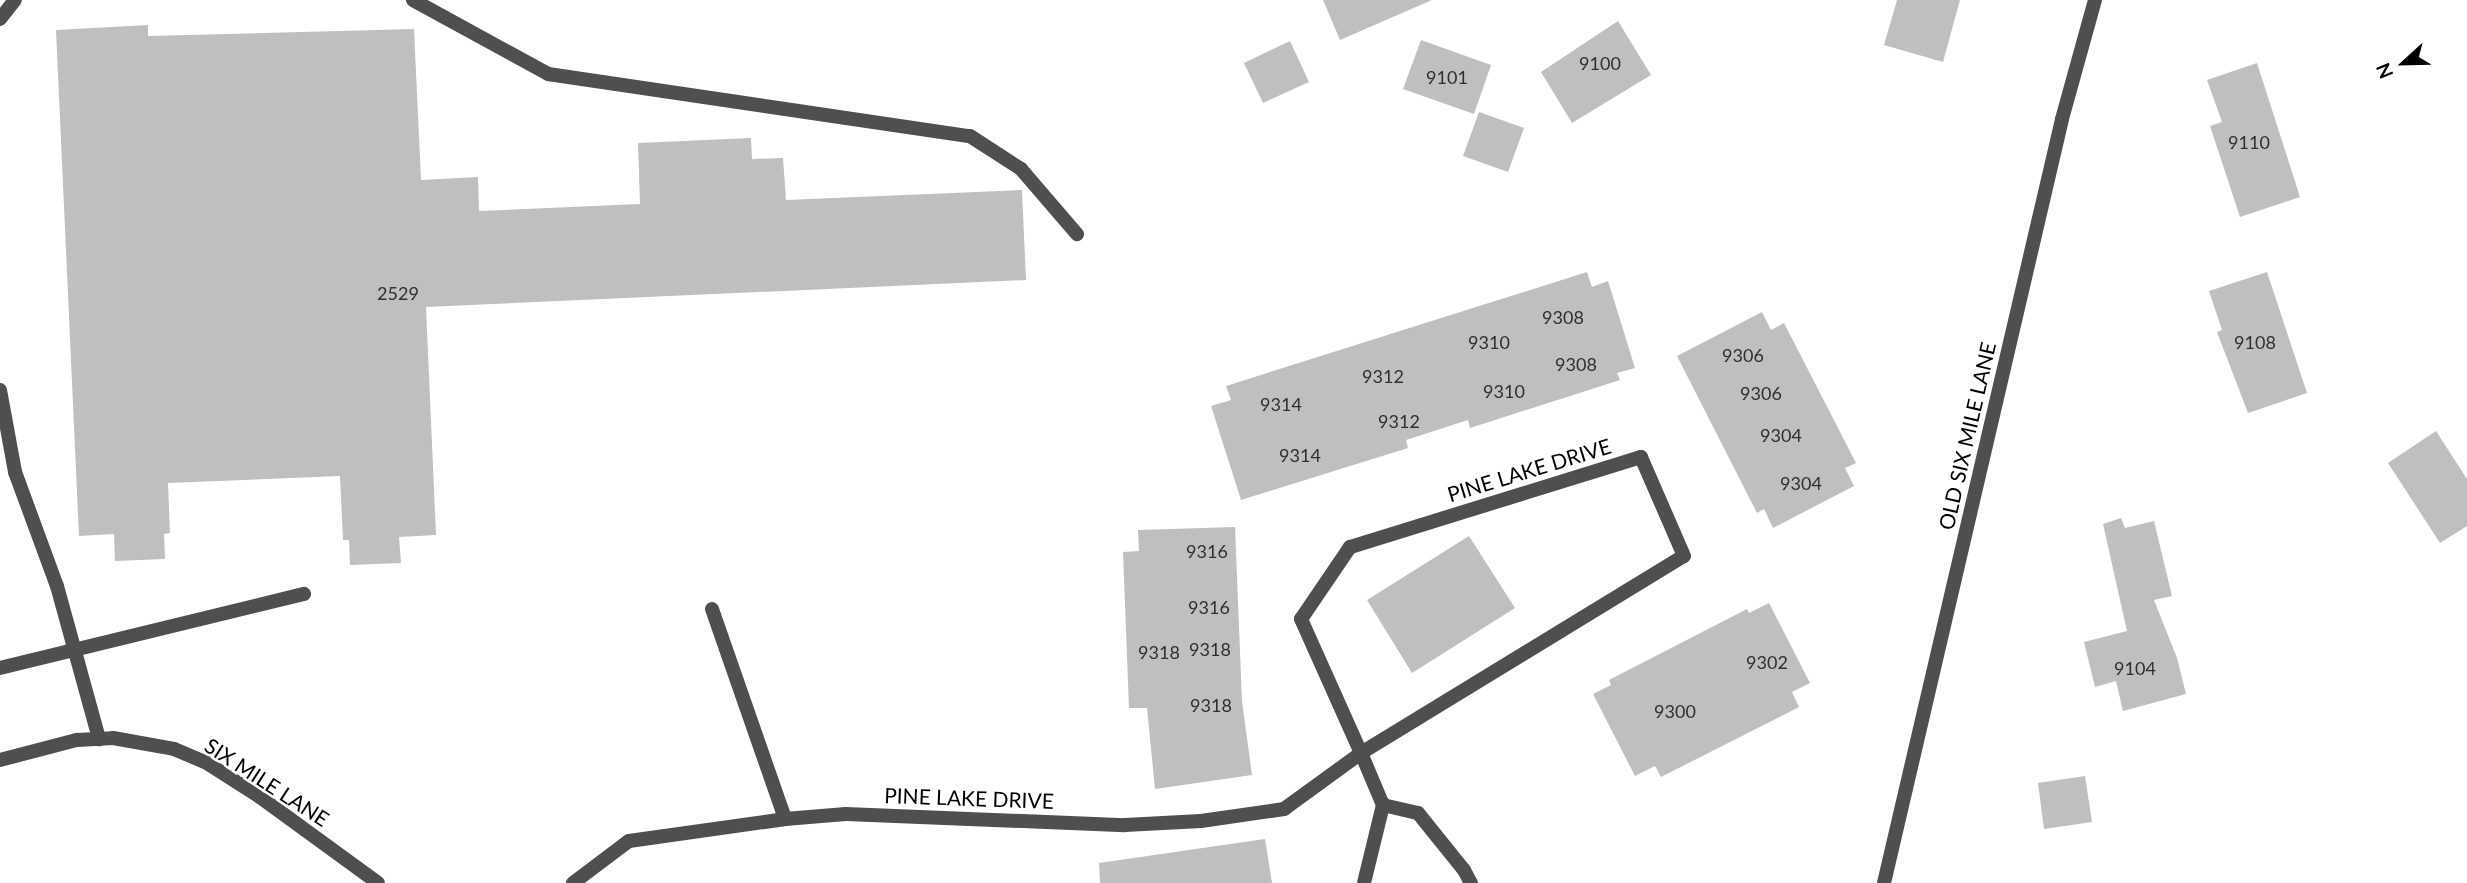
<!DOCTYPE html>
<html>
<head>
<meta charset="utf-8">
<style>
	body { margin:0 }
	#map { position:relative; width:2467px; height:883px; overflow:hidden; background:#fff; font-family:Lato,sans-serif }
	div>[style] { position:absolute }
	[style*='--x'] { left:calc(var(--x)*1px); top:calc(var(--y)*1px); width:calc(var(--w)*1px); rotate:calc(var(--a)*1deg) }
	.building>* { inset:0; background:#bfbfbf }
	.service>* { height:14px; margin:-7px; padding:0 7px; transform-origin:7px; border-radius:7px; background:#4f4f4f }
	.minor>* { height:14px; margin:-7px; padding:0 7px; transform-origin:7px; border-radius:7px; background:#4f4f4f }
	.tertiary>* { height:14px; margin:-7px; padding:0 7px; transform-origin:7px; border-radius:7px; background:#4f4f4f }
	span { translate:-50% -50%; white-space:nowrap; text-align:center; line-height:1.15; -webkit-text-stroke:5px #fff; paint-order:stroke }
	.number-label { font-size:18px; color:#303030 }
	.number-label span { -webkit-text-stroke-width:0 }
	.street-label { font-size:21px; color:#000 }
	.north { position:absolute; left:2369px; top:28px; width:70px; height:70px; -webkit-text-stroke:5px #fff; paint-order:stroke; rotate:248deg; font-size:19px; font-weight:700; line-height:28px; text-align:center; color:#000 }
	.north::after { content:''; display:block; margin:auto; width:24px; height:32px; background:#000; clip-path:polygon(50% 0,100% 100%,50% 72%,0 100%) }
</style>
</head>
<body>
<div id="map">
	<div class="building">
		<i style="clip-path:polygon(1323px 0,1432px 0,1340px 40px)"></i>
		<i style="clip-path:polygon(1897px 0,1960px 0,1943px 62px,1884px 45px)"></i>
		<i style="clip-path:polygon(1618px 21px,1651px 75px,1572px 123px,1541px 72px)"></i>
		<i style="clip-path:polygon(148px 25px,148px 36px,414px 29px,421px 180px,478px 177px,479px 211px,640px 204px,638px 143px,751px 138px,752px 159px,783px 158px,786px 200px,1022px 190px,1026px 280px,426px 307px,436px 535px,399px 537px,401px 563px,350px 565px,349px 540px,343px 540px,340px 476px,168px 483px,170px 533px,164px 534px,165px 559px,115px 561px,114px 534px,79px 536px,56px 30px)"></i>
		<i style="clip-path:polygon(1421px 40px,1491px 65px,1474px 114px,1403px 89px)"></i>
		<i style="clip-path:polygon(1290px 41px,1309px 82px,1263px 103px,1244px 63px)"></i>
		<i style="clip-path:polygon(2257px 63px,2300px 197px,2240px 217px,2210px 126px,2222px 122px,2207px 80px)"></i>
		<i style="clip-path:polygon(1479px 112px,1524px 128px,1508px 172px,1463px 156px)"></i>
		<i style="clip-path:polygon(1587px 272px,1592px 287px,1608px 281px,1635px 368px,1617px 373px,1620px 380px,1470px 428px,1468px 420px,1406px 440px,1408px 448px,1241px 500px,1211px 406px,1231px 400px,1226px 386px)"></i>
		<i style="clip-path:polygon(2267px 272px,2307px 393px,2248px 413px,2217px 332px,2222px 330px,2209px 291px)"></i>
		<i style="clip-path:polygon(1762px 312px,1771px 330px,1784px 323px,1856px 463px,1845px 468px,1854px 486px,1773px 528px,1764px 509px,1757px 513px,1677px 356px)"></i>
		<i style="clip-path:polygon(2436px 431px,2467px 479px,2467px 526px,2440px 543px,2388px 463px)"></i>
		<i style="clip-path:polygon(2121px 518px,2125px 528px,2154px 521px,2172px 596px,2154px 600px,2177px 658px,2186px 694px,2123px 711px,2116px 681px,2095px 687px,2084px 642px,2127px 631px,2103px 524px)"></i>
		<i style="clip-path:polygon(1235px 527px,1242px 701px,1252px 775px,1155px 789px,1147px 708px,1129px 708px,1123px 552px,1139px 551px,1138px 530px)"></i>
		<i style="clip-path:polygon(1469px 536px,1515px 608px,1412px 673px,1367px 600px)"></i>
		<i style="clip-path:polygon(1769px 603px,1810px 683px,1792px 692px,1799px 707px,1661px 777px,1655px 766px,1635px 776px,1593px 694px,1611px 685px,1609px 680px,1747px 609px,1749px 613px)"></i>
		<i style="clip-path:polygon(2085px 776px,2092px 822px,2044px 829px,2038px 783px)"></i>
		<i style="clip-path:polygon(1265px 839px,1272px 883px,1100px 883px,1099px 863px)"></i>
	</div>
	<div class="service">
		<i style="--x:413;--y:0;--w:154;--a:28.7"></i>
		<i style="--x:548;--y:74;--w:427;--a:8.4"></i>
		<i style="--x:970;--y:136;--w:61;--a:32.9"></i>
		<i style="--x:1021;--y:169;--w:86;--a:49.3"></i>
		<i style="--x:0;--y:19;--w:24;--a:-52"></i>
		<i style="--x:0;--y:390;--w:83;--a:79.6"></i>
		<i style="--x:15;--y:472;--w:121;--a:69.8"></i>
		<i style="--x:57;--y:586;--w:159;--a:74.6"></i>
		<i style="--x:712;--y:609;--w:222;--a:70.8"></i>
		<i style="--x:0;--y:668;--w:313;--a:-13.7"></i>
	</div>
	<div class="minor">
		<i style="--x:1383;--y:805;--w:36;--a:13"></i>
		<i style="--x:1418;--y:813;--w:73;--a:51.1"></i>
		<i style="--x:1464;--y:870;--w:15;--a:62"></i>
		<i style="--x:573;--y:883;--w:70;--a:-36.9"></i>
		<i style="--x:629;--y:841;--w:158;--a:-8"></i>
		<i style="--x:785;--y:819;--w:61;--a:-4.7"></i>
		<i style="--x:846;--y:814;--w:279;--a:2.3"></i>
		<i style="--x:1125;--y:825;--w:76;--a:-3"></i>
		<i style="--x:1201;--y:821;--w:84;--a:-8.2"></i>
		<i style="--x:1284;--y:809;--w:95;--a:-36"></i>
		<i style="--x:1361;--y:753;--w:378;--a:-31.4"></i>
		<i style="--x:1684;--y:556;--w:108;--a:-113.5"></i>
		<i style="--x:1641;--y:457;--w:305;--a:162.8"></i>
		<i style="--x:1350;--y:547;--w:87;--a:124.2"></i>
		<i style="--x:1301;--y:619;--w:147;--a:65.9"></i>
		<i style="--x:1361;--y:753;--w:56;--a:67.1"></i>
		<i style="--x:1383;--y:805;--w:80;--a:103.7"></i>
	</div>
	<div class="tertiary">
		<i style="--x:0;--y:760;--w:80;--a:-14.6"></i>
		<i style="--x:77;--y:740;--w:36;--a:-3"></i>
		<i style="--x:113;--y:738;--w:62;--a:10.2"></i>
		<i style="--x:174;--y:749;--w:36;--a:23"></i>
		<i style="--x:207;--y:763;--w:63;--a:32.7"></i>
		<i style="--x:260;--y:797;--w:146;--a:36.1"></i>
		<i style="--x:1884;--y:883;--w:784;--a:-76.88"></i>
		<i style="--x:2062;--y:119;--w:123;--a:-74.5"></i>
	</div>
	<div class="number-label">
		<span style="left:1600px;top:63px">9100</span>
		<span style="left:1447px;top:77px">9101</span>
		<span style="left:2249px;top:142px">9110</span>
		<span style="left:398px;top:293px">2529</span>
		<span style="left:1563px;top:317px">9308</span>
		<span style="left:1489px;top:342px">9310</span>
		<span style="left:2255px;top:342px">9108</span>
		<span style="left:1743px;top:355px">9306</span>
		<span style="left:1576px;top:364px">9308</span>
		<span style="left:1383px;top:376px">9312</span>
		<span style="left:1504px;top:391px">9310</span>
		<span style="left:1761px;top:393px">9306</span>
		<span style="left:1281px;top:404px">9314</span>
		<span style="left:1399px;top:421px">9312</span>
		<span style="left:1781px;top:435px">9304</span>
		<span style="left:1300px;top:455px">9314</span>
		<span style="left:1801px;top:483px">9304</span>
		<span style="left:1207px;top:551px">9316</span>
		<span style="left:1209px;top:607px">9316</span>
		<span style="left:1210px;top:649px">9318</span>
		<span style="left:1159px;top:652px">9318</span>
		<span style="left:1767px;top:662px">9302</span>
		<span style="left:2135px;top:668px">9104</span>
		<span style="left:1211px;top:705px">9318</span>
		<span style="left:1675px;top:711px">9300</span>
	</div>
	<div class="street-label">
		<span style="left:1967px;top:436px;rotate:-77deg">OLD SIX MILE LANE</span>
		<span style="left:1529px;top:470px;rotate:-17deg">PINE LAKE DRIVE</span>
		<span style="left:267px;top:782px;rotate:33deg">SIX MILE LANE</span>
		<span style="left:969px;top:798px;rotate:2deg">PINE LAKE DRIVE</span>
	</div>
	<div class="north">N</div>
</div>
</body>
</html>
